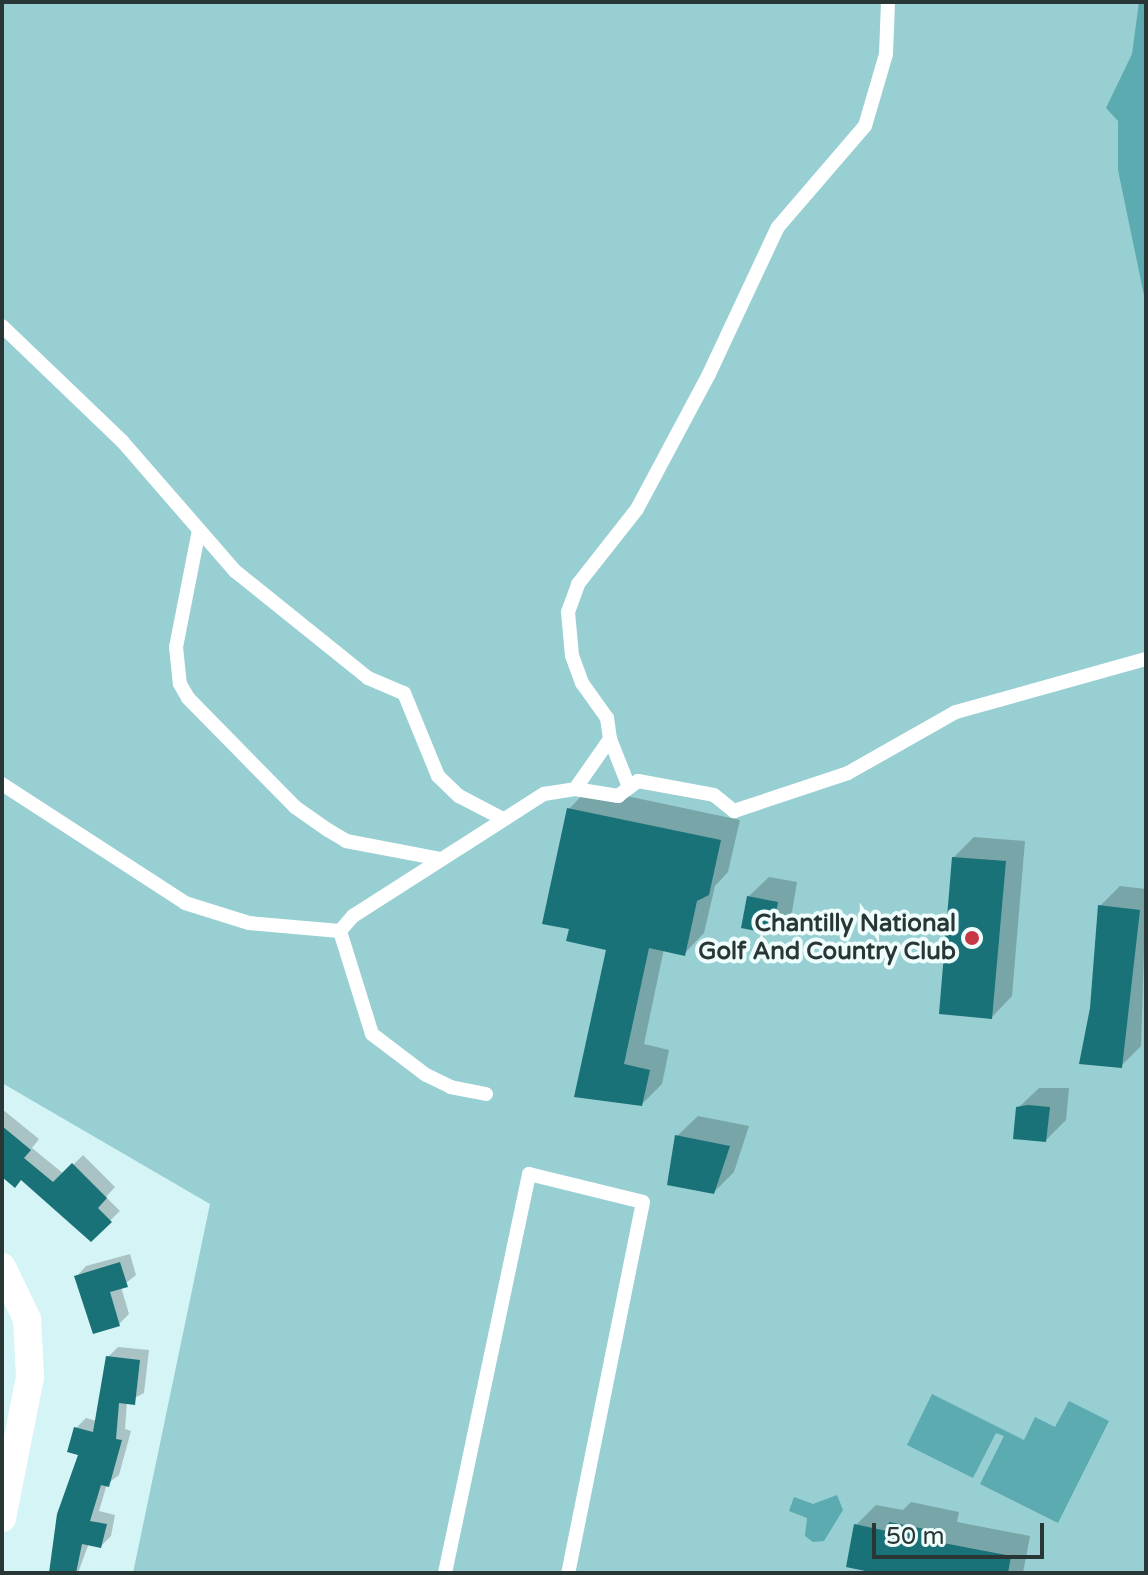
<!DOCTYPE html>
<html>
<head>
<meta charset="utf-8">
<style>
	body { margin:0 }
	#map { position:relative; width:1148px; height:1575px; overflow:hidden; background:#d4f4f6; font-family:"Varela Round",sans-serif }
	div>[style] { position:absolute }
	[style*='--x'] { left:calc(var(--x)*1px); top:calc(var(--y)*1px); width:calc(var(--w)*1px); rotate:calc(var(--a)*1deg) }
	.green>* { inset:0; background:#97cfd2 }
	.water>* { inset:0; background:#5babb0 }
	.shadow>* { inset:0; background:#0003 }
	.building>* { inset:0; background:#197277 }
	.service>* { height:14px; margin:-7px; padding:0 7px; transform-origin:7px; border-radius:7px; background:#fff }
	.minor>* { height:28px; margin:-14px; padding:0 14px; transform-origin:14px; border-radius:14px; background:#fff }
	.dots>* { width:22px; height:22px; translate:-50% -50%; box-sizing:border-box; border:4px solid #f0fdfd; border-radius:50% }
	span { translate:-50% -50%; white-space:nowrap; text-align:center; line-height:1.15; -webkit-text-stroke:8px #f0fdfd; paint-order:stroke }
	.poi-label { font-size:24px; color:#293636; font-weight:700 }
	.right { translate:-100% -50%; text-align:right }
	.frame { position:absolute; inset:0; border:4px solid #293636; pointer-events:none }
	.scale { position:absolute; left:872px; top:1523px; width:172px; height:36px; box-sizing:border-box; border:4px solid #293636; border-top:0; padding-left:10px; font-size:24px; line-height:28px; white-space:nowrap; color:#293636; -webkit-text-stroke:6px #f0fdfd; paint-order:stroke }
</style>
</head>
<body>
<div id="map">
	<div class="green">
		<i style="clip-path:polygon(2px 2px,1146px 2px,1146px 1573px,133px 1573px,210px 1204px,2px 1083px)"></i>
	</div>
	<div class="water">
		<i style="clip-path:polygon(1139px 2px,1146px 2px,1146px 305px,1118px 170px,1118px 121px,1106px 108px,1132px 54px)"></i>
		<i style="clip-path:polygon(932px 1394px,1024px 1440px,1035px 1417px,1055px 1427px,1069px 1401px,1109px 1421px,1058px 1523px,980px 1484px,1004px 1436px,996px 1433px,973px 1478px,907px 1445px)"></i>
		<i style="clip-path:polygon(837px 1495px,843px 1510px,824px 1541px,813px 1542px,805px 1536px,807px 1518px,789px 1511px,794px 1497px,813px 1504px)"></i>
	</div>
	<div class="shadow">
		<i style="clip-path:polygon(589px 788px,740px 820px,728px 872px,715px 886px,704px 933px,684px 954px,664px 949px,644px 1044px,669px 1050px,662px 1084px,642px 1104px,577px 1095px,608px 948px,571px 928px,569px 809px)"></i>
		<i style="clip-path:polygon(974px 837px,1025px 841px,1012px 996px,992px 1017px,954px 857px)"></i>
		<i style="clip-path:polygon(769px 877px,797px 882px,792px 912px,771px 932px,748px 897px)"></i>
		<i style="clip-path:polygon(1120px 886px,1146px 889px,1141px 1046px,1121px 1066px,1092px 1009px,1100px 906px)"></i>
		<i style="clip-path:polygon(1039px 1088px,1069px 1088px,1066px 1120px,1046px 1140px,1018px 1108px)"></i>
		<i style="clip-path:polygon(2px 1109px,39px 1139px,32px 1148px,64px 1174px,83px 1155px,115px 1187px,106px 1197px,120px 1211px,91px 1239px,22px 1178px,2px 1175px)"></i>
		<i style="clip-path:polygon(698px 1116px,749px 1126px,734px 1172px,714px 1192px,677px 1136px)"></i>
		<i style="clip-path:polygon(130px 1254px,136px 1275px,121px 1287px,129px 1314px,119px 1324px,77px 1276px,86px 1266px)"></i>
		<i style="clip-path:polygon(118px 1347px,149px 1350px,144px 1393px,127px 1402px,125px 1429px,131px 1431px,119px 1475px,107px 1484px,99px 1511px,115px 1515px,111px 1536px,101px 1546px,89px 1543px,78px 1573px,54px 1573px,80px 1453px,76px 1428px,86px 1418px,97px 1421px,108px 1357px)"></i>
		<i style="clip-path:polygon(911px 1502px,959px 1512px,957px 1522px,1030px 1536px,1023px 1573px,886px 1573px,856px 1525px,876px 1505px,903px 1510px)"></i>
	</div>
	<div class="building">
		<i style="clip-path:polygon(567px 808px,721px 840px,709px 895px,697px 901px,685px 956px,649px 948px,624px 1064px,650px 1070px,642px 1106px,574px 1097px,606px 950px,566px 941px,569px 929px,542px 924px)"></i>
		<i style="clip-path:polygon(952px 857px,1006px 861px,992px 1019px,939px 1014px)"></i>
		<i style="clip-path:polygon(747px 896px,778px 902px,772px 934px,741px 928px)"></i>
		<i style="clip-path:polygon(1098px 905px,1140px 910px,1122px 1068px,1079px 1064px,1090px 1008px)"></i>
		<i style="clip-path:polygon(1028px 1105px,1050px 1107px,1046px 1142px,1013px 1139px,1016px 1107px)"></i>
		<i style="clip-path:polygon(2px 1126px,31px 1150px,24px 1158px,53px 1182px,72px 1163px,107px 1198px,98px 1208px,112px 1222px,91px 1242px,21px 1180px,15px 1188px,2px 1177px)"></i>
		<i style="clip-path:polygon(675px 1135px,730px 1146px,714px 1194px,667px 1185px)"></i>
		<i style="clip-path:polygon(120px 1262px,128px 1287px,110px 1292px,120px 1326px,93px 1334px,74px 1276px)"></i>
		<i style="clip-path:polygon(106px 1356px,140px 1360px,135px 1405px,119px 1403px,116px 1439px,122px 1440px,109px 1487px,101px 1485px,90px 1521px,107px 1524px,101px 1548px,82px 1544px,76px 1573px,49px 1573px,57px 1514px,78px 1455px,67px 1452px,74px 1427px,93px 1432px)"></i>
		<i style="clip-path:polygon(889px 1522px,940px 1532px,938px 1542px,1011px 1556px,1008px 1573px,875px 1573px,846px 1567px,854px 1524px,887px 1531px)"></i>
	</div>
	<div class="service">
		<i style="--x:2;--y:326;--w:166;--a:43.8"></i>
		<i style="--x:122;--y:441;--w:172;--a:49"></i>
		<i style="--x:235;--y:571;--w:171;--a:38.8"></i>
		<i style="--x:368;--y:678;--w:39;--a:23"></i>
		<i style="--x:404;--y:693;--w:90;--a:67.7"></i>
		<i style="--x:438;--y:776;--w:29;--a:44"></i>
		<i style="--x:459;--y:796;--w:50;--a:27.6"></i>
		<i style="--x:199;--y:530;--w:119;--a:101.1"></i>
		<i style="--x:176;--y:647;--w:37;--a:84"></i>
		<i style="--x:180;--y:684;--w:16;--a:60"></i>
		<i style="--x:188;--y:698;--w:153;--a:45.5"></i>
		<i style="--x:295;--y:807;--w:40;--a:34.9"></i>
		<i style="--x:328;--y:830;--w:21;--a:31"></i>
		<i style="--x:346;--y:841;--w:97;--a:10.7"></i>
		<i style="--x:610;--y:739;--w:21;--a:-98"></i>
		<i style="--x:607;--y:718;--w:43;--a:-125.5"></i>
		<i style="--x:582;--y:683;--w:29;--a:-110"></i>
		<i style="--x:572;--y:656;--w:44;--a:-95.2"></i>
		<i style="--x:568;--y:612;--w:30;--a:-70"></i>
		<i style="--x:578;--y:584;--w:95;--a:-51.8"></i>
		<i style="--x:637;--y:509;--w:153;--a:-61.9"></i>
		<i style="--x:709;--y:374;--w:162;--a:-64.9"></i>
		<i style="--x:778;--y:227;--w:133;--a:-49.3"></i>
		<i style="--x:865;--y:126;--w:75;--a:-73.7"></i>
		<i style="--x:886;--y:54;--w:52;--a:-87.8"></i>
		<i style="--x:2;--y:784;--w:218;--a:33"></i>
		<i style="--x:185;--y:903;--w:67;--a:17.4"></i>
		<i style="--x:249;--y:923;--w:91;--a:5"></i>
		<i style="--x:575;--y:789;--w:61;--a:-55"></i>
		<i style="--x:610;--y:739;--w:52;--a:68.4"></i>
		<i style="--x:486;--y:1094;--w:36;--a:-169"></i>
		<i style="--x:451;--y:1087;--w:28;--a:-154"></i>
		<i style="--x:426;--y:1075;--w:68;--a:-142.8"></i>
		<i style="--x:372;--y:1034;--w:108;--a:-107.3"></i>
		<i style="--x:340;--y:931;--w:20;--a:-49"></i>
		<i style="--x:353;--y:916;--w:227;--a:-32.6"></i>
		<i style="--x:544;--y:794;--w:31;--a:-9"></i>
		<i style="--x:575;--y:789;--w:44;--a:9.2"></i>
		<i style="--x:618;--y:796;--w:25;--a:-37"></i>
		<i style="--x:638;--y:781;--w:77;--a:10.4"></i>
		<i style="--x:714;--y:795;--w:26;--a:39"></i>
		<i style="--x:734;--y:811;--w:120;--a:-18.4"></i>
		<i style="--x:848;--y:773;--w:124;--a:-29.5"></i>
		<i style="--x:956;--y:712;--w:197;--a:-15.6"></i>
		<i style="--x:445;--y:1573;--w:408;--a:-78.1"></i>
		<i style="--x:529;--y:1174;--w:117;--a:13.8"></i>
		<i style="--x:643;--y:1202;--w:379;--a:101.4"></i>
	</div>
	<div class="minor">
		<i style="--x:2;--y:1267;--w:58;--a:64.3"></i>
		<i style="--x:27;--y:1319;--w:58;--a:87"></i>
		<i style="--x:30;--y:1377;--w:144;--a:101.2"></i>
	</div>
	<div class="dots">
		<i style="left:972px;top:938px;background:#c83844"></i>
	</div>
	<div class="poi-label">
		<span class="right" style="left:956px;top:938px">Chantilly National<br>Golf And Country Club</span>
	</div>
	<div class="frame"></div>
	<div class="scale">50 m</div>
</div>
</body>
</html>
